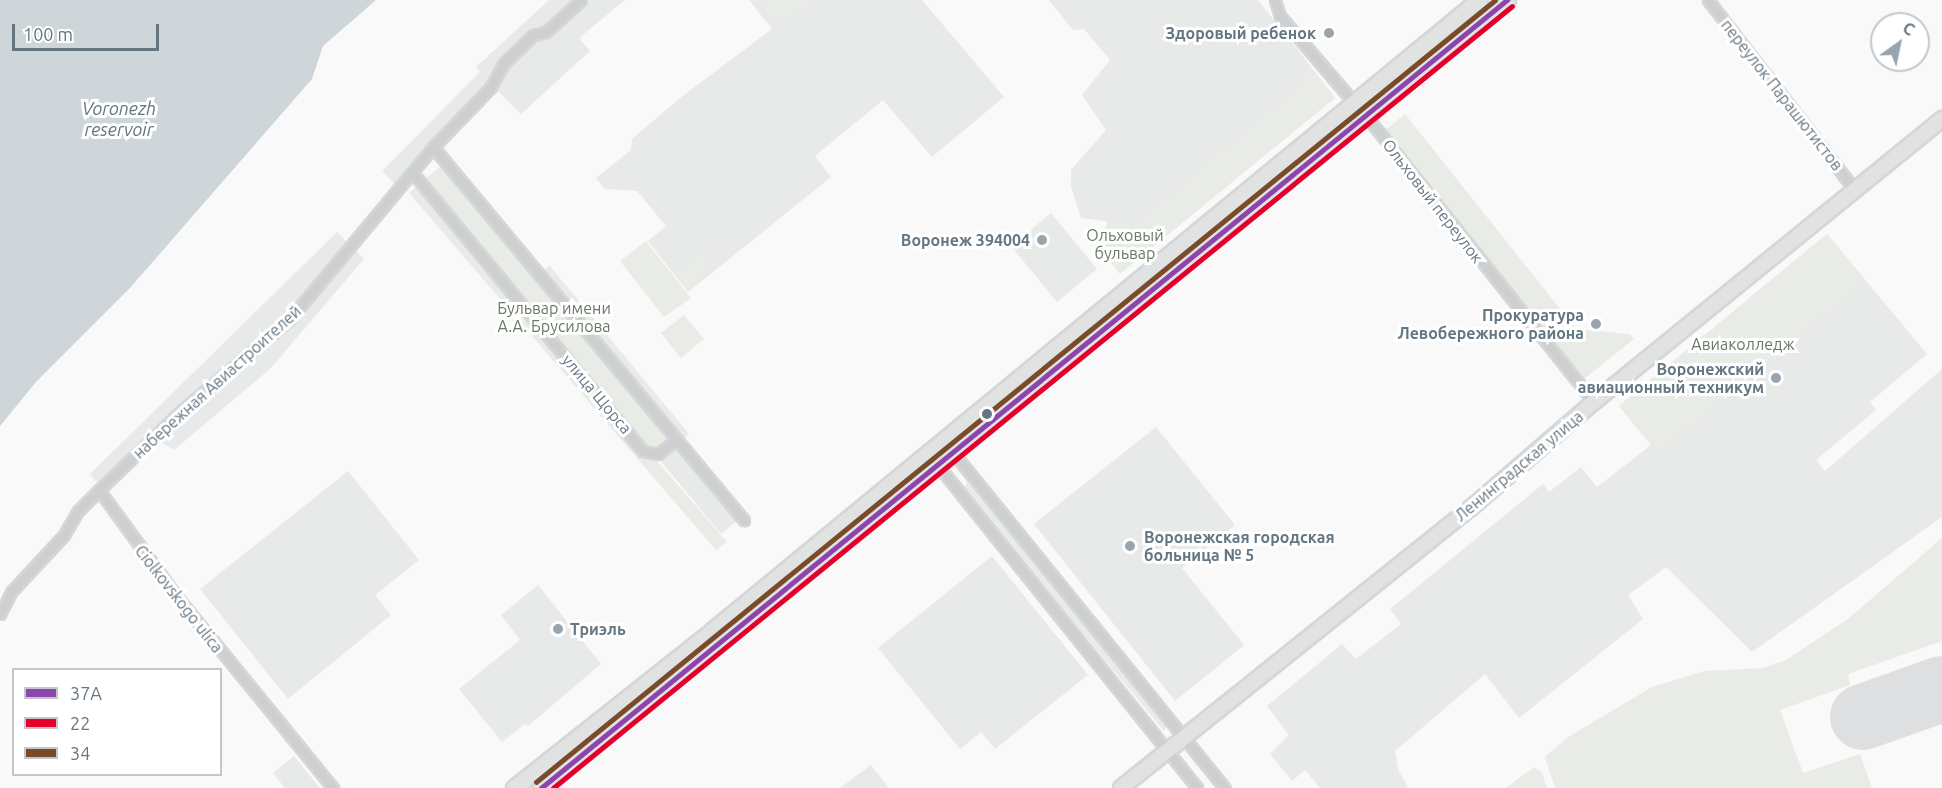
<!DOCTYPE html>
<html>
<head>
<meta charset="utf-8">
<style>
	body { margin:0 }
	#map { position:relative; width:1942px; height:788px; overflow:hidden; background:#f9f9f9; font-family:Ubuntu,sans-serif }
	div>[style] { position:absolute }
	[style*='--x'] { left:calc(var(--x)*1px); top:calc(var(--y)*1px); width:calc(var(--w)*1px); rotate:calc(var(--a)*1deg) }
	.built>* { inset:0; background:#e8e9e9 }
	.green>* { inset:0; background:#e8ebe6 }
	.water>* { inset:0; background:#ced6d9 }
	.runway>* { height:66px; margin:-33px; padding:0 33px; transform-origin:33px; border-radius:33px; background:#dedfe0 }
	.roads { filter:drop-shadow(2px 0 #d5d6d7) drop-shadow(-2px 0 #d5d6d7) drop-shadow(0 2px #d5d6d7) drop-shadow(0 -2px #d5d6d7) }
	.minor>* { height:9px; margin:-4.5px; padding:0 4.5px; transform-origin:4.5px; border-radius:4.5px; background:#cecfd0 }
	.secondary>* { height:14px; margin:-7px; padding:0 7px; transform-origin:7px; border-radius:7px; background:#e1e2e2 }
	.primary>* { height:15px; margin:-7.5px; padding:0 7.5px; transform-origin:7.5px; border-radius:7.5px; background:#e1e2e2 }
	.bus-1>* { height:4.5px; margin:-2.25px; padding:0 2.25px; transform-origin:2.25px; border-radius:2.25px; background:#8e44ad }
	.bus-2>* { height:4.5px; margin:-2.25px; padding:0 2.25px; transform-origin:2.25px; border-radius:2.25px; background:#e4002b }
	.bus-3>* { height:4.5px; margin:-2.25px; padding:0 2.25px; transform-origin:2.25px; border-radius:2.25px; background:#7a4b2a }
	.dots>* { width:16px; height:16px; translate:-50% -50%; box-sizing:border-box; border:3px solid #fff; border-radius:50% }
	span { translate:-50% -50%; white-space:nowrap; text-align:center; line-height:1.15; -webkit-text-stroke:6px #fff; paint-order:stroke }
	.poi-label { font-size:16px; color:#657683; font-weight:700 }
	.right { translate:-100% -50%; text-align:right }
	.left { translate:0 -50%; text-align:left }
	.street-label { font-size:16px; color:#657683 }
	.park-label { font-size:16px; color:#687a64 }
	.water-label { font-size:18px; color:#60757c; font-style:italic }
	.legend { position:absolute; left:12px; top:668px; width:210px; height:108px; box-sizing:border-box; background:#fff; border:2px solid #c1c8cd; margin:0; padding:8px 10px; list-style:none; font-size:18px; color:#657683 }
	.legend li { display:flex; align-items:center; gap:12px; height:30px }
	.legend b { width:30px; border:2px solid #c1c8cd }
	.north { position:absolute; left:1870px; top:12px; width:60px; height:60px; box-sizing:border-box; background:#fff; border:2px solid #c1c8cd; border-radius:50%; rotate:33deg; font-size:16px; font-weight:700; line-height:24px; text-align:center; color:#657683 }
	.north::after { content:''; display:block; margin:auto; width:21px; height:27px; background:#99a4ac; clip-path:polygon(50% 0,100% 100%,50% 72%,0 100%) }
	.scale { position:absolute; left:12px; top:24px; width:147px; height:27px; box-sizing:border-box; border:3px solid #657683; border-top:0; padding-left:8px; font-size:18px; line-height:21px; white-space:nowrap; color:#657683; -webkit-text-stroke:4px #fff; paint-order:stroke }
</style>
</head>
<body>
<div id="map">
	<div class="built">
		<i style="clip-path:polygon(549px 0,625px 0,579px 38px,590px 51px,521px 114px,498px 91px,402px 191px,382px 171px,480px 72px,476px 67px)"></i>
		<i style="clip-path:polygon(749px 0,922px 0,1004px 97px,932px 157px,883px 100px,815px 156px,831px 177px,688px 292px,648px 241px,666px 226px,637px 191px,605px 189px,596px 178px,631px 150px,632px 139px,680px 98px,772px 29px)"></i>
		<i style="clip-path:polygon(1049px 0,1258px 0,1309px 64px,1300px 88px,1135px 225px,1081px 218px,1071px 186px,1071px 170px,1106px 130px,1082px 95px,1110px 60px,1084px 29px,1073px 30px)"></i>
		<i style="clip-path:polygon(1051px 213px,1097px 269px,1057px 302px,1011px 246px)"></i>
		<i style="clip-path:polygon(337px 232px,364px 259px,270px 369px,174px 450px,159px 441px,107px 494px,90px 474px)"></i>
		<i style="clip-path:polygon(1827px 234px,1927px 354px,1870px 402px,1876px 410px,1816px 460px,1825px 471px,1942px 369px,1942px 517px,1752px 652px,1666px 567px,1628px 595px,1643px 619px,1519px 718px,1485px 674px,1395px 751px,1398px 769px,1408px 788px,1320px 788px,1305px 770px,1292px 781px,1270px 754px,1289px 735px,1267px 706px,1342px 644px,1356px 659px,1401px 624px,1390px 609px,1543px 484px,1549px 492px,1581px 467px,1597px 487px,1651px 445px,1619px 406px)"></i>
		<i style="clip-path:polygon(1156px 427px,1235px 525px,1182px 568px,1244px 645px,1175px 701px,1034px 524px)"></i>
		<i style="clip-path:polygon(677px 447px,739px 519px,721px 534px,660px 460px)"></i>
		<i style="clip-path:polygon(348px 471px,419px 560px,375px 595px,391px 615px,288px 699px,200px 589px)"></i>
		<i style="clip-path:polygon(992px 556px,1088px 675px,995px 749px,981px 732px,960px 749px,878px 648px)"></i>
		<i style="clip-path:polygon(538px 585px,601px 664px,528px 726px,525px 724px,502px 742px,459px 689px,520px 640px,501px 615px)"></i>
		<i style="clip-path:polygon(294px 756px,320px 788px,285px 788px,273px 773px)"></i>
		<i style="clip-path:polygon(871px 765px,889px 788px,840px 788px)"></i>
	</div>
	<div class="green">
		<i style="clip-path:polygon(761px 0,818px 0,785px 21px,767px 15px)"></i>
		<i style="clip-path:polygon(1309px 64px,1335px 98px,1120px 274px,1102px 251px,1107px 221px,1136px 224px,1300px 88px)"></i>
		<i style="clip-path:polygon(1405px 114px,1576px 329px,1630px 334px,1634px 339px,1584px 379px,1383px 132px)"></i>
		<i style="clip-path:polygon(448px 160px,541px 272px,550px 266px,689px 434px,657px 461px,727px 542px,716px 550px,409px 193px)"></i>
		<i style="clip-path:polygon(1827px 234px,1867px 282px,1659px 454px,1619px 406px)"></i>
		<i style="clip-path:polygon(646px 241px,691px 298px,664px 317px,620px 261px)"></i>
		<i style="clip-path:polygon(702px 252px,714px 267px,687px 289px,674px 273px)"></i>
		<i style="clip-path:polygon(684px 315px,704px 339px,681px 358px,661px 333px)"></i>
		<i style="clip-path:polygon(967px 482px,1168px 724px,1164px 731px,963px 490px)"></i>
		<i style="clip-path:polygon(1942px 538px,1942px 641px,1848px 674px,1850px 685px,1780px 710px,1803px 773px,1860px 754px,1872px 788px,1555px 788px,1545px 757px,1568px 737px,1652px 687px,1705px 671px,1763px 668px,1786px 660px,1848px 619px)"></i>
		<i style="clip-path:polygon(1534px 767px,1542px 773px,1547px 788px,1506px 788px)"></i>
	</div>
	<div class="water">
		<i style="clip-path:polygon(0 0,376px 0,323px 46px,312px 79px,130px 288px,36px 382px,0 426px)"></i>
	</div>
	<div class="runway">
		<i style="--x:1863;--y:717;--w:84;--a:-19.5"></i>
	</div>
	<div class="roads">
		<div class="minor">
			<i style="--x:1275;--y:0;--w:17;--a:73"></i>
			<i style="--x:1280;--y:16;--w:153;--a:49.5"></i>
			<i style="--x:1379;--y:132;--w:345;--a:51.5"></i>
			<i style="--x:1708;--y:0;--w:240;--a:52.3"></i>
			<i style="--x:433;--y:147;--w:486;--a:50.2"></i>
			<i style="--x:412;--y:172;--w:362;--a:50.4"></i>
			<i style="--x:643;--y:451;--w:15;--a:11"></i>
			<i style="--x:658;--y:454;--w:22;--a:-39"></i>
			<i style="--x:951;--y:450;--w:435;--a:51"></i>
			<i style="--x:936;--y:463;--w:417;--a:51.2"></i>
			<i style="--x:99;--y:490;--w:127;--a:53.9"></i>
			<i style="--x:174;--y:593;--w:252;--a:50.8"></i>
			<i style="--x:0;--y:614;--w:25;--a:-63"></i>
			<i style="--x:11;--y:592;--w:78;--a:-47.1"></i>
			<i style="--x:64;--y:535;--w:28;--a:-60"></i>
			<i style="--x:78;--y:511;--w:30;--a:-45"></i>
			<i style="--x:99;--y:490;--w:112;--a:-43.9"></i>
			<i style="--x:180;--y:412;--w:143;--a:-40.2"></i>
			<i style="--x:289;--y:320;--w:225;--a:-50.2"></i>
			<i style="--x:433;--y:147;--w:83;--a:-46"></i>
			<i style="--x:491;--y:87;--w:27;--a:-62"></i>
			<i style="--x:504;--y:63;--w:40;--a:-44"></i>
			<i style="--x:533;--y:35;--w:13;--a:-13"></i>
			<i style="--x:546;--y:32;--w:47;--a:-42.4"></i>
		</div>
		<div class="secondary">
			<i style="--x:1121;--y:788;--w:448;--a:-38.7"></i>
			<i style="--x:1471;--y:508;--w:162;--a:-40.8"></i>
			<i style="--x:1594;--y:402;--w:449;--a:-39.1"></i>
		</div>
		<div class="primary">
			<i style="--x:514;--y:788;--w:254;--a:-38.4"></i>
			<i style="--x:713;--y:630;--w:992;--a:-39.44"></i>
			<i style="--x:541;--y:788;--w:1247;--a:-39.21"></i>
		</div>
	</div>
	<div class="bus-1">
		<i style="--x:541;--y:788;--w:1247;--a:-39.21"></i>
	</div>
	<div class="bus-2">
		<i style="--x:553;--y:788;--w:1237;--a:-39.19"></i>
	</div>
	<div class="bus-3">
		<i style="--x:536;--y:782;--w:1237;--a:-39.19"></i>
	</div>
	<div class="dots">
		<i style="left:1329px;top:33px;background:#99a4ac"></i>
		<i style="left:1042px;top:240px;background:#99a4ac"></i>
		<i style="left:1596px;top:324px;background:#99a4ac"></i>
		<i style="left:1776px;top:378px;background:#99a4ac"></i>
		<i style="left:987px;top:414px;background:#657683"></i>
		<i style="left:1130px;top:546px;background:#99a4ac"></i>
		<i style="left:558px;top:629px;background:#99a4ac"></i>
	</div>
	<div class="poi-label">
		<span class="right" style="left:1316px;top:33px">Здоровый ребенок</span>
		<span class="right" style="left:1030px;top:240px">Воронеж 394004</span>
		<span class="right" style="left:1584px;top:324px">Прокуратура<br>Левобережного района</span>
		<span class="right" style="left:1764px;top:378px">Воронежский<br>авиационный техникум</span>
		<span class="left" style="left:1144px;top:546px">Воронежская городская<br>больница № 5</span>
		<span class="left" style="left:570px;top:629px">Триэль</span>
	</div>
	<div class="street-label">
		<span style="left:1782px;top:95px;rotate:52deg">переулок Парашютистов</span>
		<span style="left:1433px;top:201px;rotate:52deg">Ольховый переулок</span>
		<span style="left:217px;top:382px;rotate:-42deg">набережная Авиастроителей</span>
		<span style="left:597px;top:394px;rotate:50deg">улица Щорса</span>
		<span style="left:1519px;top:466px;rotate:-40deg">Ленинградская улица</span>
		<span style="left:179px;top:599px;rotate:52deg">Ciolkovskogo ulica</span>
	</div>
	<div class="park-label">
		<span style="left:1125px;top:244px">Ольховый<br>бульвар</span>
		<span style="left:554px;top:317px">Бульвар имени<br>А.А. Брусилова</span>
		<span style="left:1743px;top:344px">Авиаколледж</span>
	</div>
	<div class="water-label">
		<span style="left:119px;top:119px">Voronezh<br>reservoir</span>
	</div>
	<ul class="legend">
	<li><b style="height:8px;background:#8e44ad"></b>37А</li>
	<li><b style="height:8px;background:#e4002b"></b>22</li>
	<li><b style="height:8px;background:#7a4b2a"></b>34</li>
	</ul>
	<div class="north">С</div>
	<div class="scale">100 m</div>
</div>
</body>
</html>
